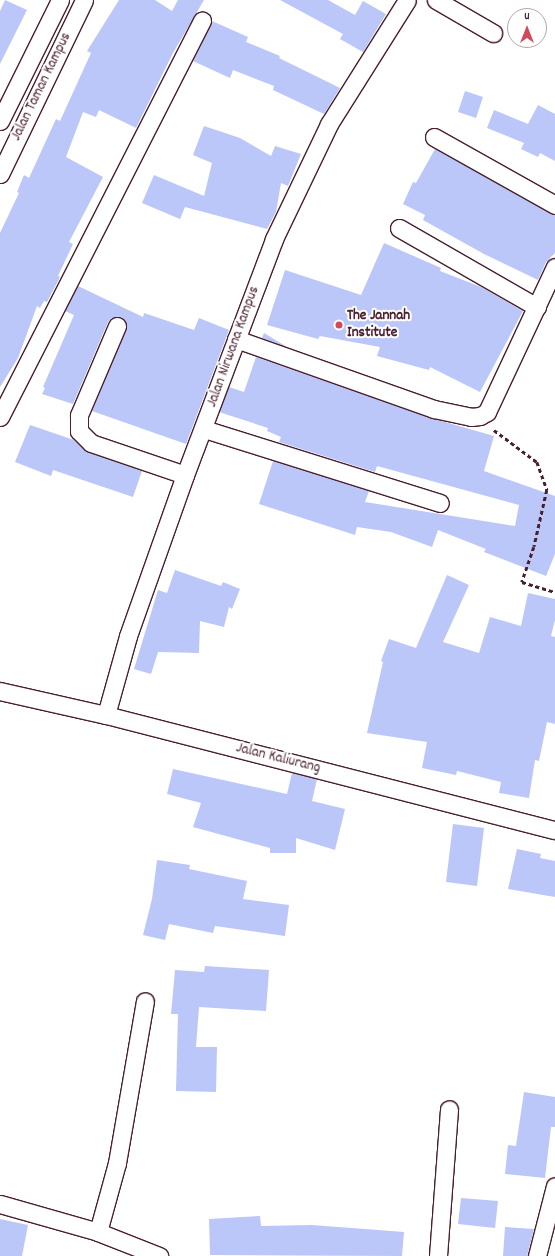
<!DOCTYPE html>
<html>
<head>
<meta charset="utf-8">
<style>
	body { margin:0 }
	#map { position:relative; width:555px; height:1256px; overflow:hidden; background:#fff; font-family:Dekko,sans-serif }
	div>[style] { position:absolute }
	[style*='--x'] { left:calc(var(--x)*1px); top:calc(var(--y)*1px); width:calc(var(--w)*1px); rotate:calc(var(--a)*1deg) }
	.building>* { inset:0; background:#bbc7f8 }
	.path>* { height:2.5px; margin-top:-1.25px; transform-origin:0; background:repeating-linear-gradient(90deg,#4a1f2b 0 4px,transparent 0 7px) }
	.roads { filter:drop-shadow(1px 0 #4a1f2b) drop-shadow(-1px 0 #4a1f2b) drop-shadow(0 1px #4a1f2b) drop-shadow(0 -1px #4a1f2b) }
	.minor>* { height:17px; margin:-8.5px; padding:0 8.5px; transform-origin:8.5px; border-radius:8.5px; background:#fff }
	.dots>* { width:11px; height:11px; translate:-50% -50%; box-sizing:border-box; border:2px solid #fff; border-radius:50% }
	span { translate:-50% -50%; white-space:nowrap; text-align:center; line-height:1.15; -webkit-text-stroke:4px #fff; paint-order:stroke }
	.street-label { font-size:15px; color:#4a1f2b }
	.poi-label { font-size:15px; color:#4a1f2b; font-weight:700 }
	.left { translate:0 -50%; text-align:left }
	.north { position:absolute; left:507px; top:8px; width:40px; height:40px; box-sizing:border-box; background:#fff; border:1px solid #b7a5aa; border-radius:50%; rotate:0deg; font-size:11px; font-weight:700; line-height:16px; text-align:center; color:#4a1f2b }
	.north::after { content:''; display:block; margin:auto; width:14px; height:18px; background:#d1495b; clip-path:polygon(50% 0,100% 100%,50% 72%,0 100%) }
</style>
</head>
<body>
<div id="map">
	<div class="building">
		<i style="clip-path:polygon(5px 0,27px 10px,0 64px,0 11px)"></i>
		<i style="clip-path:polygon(119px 0,155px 0,172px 11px,178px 0,204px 0,173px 53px,136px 128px,99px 110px,96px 117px,83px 112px,66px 157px,103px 177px,69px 242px,73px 244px,58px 276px,60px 277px,47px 302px,44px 301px,40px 308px,37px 306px,18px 358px,0 387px,0 233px,19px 193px,17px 192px,24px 175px,29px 178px,56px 119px,60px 121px,91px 53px,87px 51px)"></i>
		<i style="clip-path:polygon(280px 0,328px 0,355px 15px,363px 1px,386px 14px,363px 52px,340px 39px,343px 34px)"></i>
		<i style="clip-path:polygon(212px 21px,248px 37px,246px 42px,280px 56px,279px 58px,340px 88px,324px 114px,273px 90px,274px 86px,233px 70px,230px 78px,193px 61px)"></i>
		<i style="clip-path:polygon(465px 91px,483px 97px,476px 118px,458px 112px)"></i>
		<i style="clip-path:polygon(538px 105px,555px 114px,555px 161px,540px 153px,538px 157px,521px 149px,524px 143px,487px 128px,494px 110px,528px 124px)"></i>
		<i style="clip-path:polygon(204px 126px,240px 138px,271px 156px,275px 146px,301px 154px,288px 186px,281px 183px,276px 212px,267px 229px,185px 207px,180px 219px,142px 203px,154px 175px,204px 196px,212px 163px,193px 155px)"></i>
		<i style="clip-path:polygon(435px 149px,555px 215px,555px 253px,546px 262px,538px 280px,484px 254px,423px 220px,425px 215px,403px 204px,413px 182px,416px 183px)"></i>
		<i style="clip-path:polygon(384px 243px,441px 268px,440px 271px,481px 287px,523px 311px,480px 392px,430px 367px,429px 370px,377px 356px,380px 347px,320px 336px,318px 339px,267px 325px,285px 270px,361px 295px)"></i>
		<i style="clip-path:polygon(78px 286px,143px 317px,144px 313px,194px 330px,199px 318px,229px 330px,186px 444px,92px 411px,126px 330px,125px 320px,121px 317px,111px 318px,108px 322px,73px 404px,42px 394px,45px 388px,43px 387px,74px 315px,65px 311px)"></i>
		<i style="clip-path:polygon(264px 333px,287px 347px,262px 338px)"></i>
		<i style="clip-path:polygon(256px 357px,431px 418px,494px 436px,484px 471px,555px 496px,555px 554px,546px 576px,484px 552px,486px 549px,438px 530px,432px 547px,391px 532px,357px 527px,355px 535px,259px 504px,273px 461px,369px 491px,365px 502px,515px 526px,519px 505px,377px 466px,375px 472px,279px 442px,281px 437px,267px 431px,268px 428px,219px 412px,229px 387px,244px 392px)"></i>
		<i style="clip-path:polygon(30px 425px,74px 440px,88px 452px,142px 471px,133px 497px,53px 470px,51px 476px,15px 462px)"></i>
		<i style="clip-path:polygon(175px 570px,221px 586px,223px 582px,240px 589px,232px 609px,229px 607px,224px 627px,200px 621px,199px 653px,158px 652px,151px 674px,134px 669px,158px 590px,167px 593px)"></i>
		<i style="clip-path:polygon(447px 575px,469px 585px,443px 642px,479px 653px,490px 617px,521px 626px,528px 593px,555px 599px,555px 620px,551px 636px,555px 637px,555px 724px,547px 722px,539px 761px,535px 760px,529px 798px,499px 793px,501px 782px,457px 771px,456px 775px,422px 768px,427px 742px,367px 733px,383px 662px,381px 661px,389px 639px,416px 648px)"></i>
		<i style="clip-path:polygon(173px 769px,287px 794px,292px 773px,317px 779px,312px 801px,345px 809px,335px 850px,296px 838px,296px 853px,270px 853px,270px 848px,193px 827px,201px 803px,167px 794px)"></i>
		<i style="clip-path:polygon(453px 824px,484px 828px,477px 886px,446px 882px)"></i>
		<i style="clip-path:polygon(517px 849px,541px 854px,540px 858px,555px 861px,555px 897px,508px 889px)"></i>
		<i style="clip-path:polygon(157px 860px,190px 865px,189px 869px,247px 881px,243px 899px,289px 905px,285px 936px,215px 926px,213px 933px,169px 924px,165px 940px,143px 935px,152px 899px)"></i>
		<i style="clip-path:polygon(205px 966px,269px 970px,266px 1011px,199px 1007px,196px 1047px,217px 1047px,216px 1092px,176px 1091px,178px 1014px,171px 1014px,175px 970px,204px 972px)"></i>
		<i style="clip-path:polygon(524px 1092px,555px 1097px,555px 1127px,551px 1127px,545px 1178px,505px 1174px,508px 1145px,516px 1146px)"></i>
		<i style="clip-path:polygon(461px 1198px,498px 1201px,495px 1228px,458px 1224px)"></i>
		<i style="clip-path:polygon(260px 1216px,261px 1226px,312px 1225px,404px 1232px,402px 1256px,210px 1255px,209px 1219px)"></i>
		<i style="clip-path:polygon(0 1219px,28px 1225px,22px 1256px,0 1256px)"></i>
		<i style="clip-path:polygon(505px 1227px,534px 1229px,527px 1256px,503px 1256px)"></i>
	</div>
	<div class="path">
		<i style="--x:494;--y:430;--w:54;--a:36.7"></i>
		<i style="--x:537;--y:462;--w:30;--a:70"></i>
		<i style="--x:547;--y:490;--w:58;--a:102.8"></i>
		<i style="--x:534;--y:547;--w:37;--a:109"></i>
		<i style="--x:522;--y:582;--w:34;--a:17"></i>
	</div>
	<div class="roads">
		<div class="minor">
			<i style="--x:436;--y:0;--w:66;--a:30.1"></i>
			<i style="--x:0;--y:121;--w:135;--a:-63.6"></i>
			<i style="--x:434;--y:137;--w:139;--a:29.3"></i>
			<i style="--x:0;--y:174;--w:193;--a:-64.2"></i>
			<i style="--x:399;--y:228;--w:159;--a:29.8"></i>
			<i style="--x:117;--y:326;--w:97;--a:113.1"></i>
			<i style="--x:79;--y:415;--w:16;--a:90"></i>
			<i style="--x:79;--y:431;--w:17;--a:45"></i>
			<i style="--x:91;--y:443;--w:99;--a:18.8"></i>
			<i style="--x:236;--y:339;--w:210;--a:19.5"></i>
			<i style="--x:434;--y:409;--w:38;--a:12"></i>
			<i style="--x:471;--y:417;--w:9;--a:-6"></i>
			<i style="--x:480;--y:416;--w:8;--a:-30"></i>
			<i style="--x:487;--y:412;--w:160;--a:-64.9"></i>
			<i style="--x:0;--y:417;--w:445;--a:-63"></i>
			<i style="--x:204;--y:429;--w:247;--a:17.4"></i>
			<i style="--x:0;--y:691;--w:109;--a:12.8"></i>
			<i style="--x:106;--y:715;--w:463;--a:14.4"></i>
			<i style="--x:106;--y:715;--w:82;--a:-74.4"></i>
			<i style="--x:128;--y:636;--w:171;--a:-70.5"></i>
			<i style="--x:185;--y:475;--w:252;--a:-69.3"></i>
			<i style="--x:274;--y:239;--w:127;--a:-64.4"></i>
			<i style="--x:329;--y:124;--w:146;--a:-57.8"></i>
			<i style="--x:0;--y:1204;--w:102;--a:15.9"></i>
			<i style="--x:98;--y:1232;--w:66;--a:21.5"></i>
			<i style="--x:98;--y:1232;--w:72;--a:-74.6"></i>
			<i style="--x:117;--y:1163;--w:164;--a:-80.2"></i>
			<i style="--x:438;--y:1256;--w:147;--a:-85.7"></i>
			<i style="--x:537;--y:1256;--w:72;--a:-75.6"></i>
		</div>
	</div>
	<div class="dots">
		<i style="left:339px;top:325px;background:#d1495b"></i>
	</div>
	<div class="street-label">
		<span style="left:42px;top:87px;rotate:-64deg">Jalan Taman Kampus</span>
		<span style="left:234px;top:347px;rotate:-70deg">Jalan Nirwana Kampus</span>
		<span style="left:278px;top:759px;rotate:14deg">Jalan Kaliurang</span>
	</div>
	<div class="poi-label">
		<span class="left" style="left:347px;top:325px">The Jannah<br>Institute</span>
	</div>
	<div class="north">U</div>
</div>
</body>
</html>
